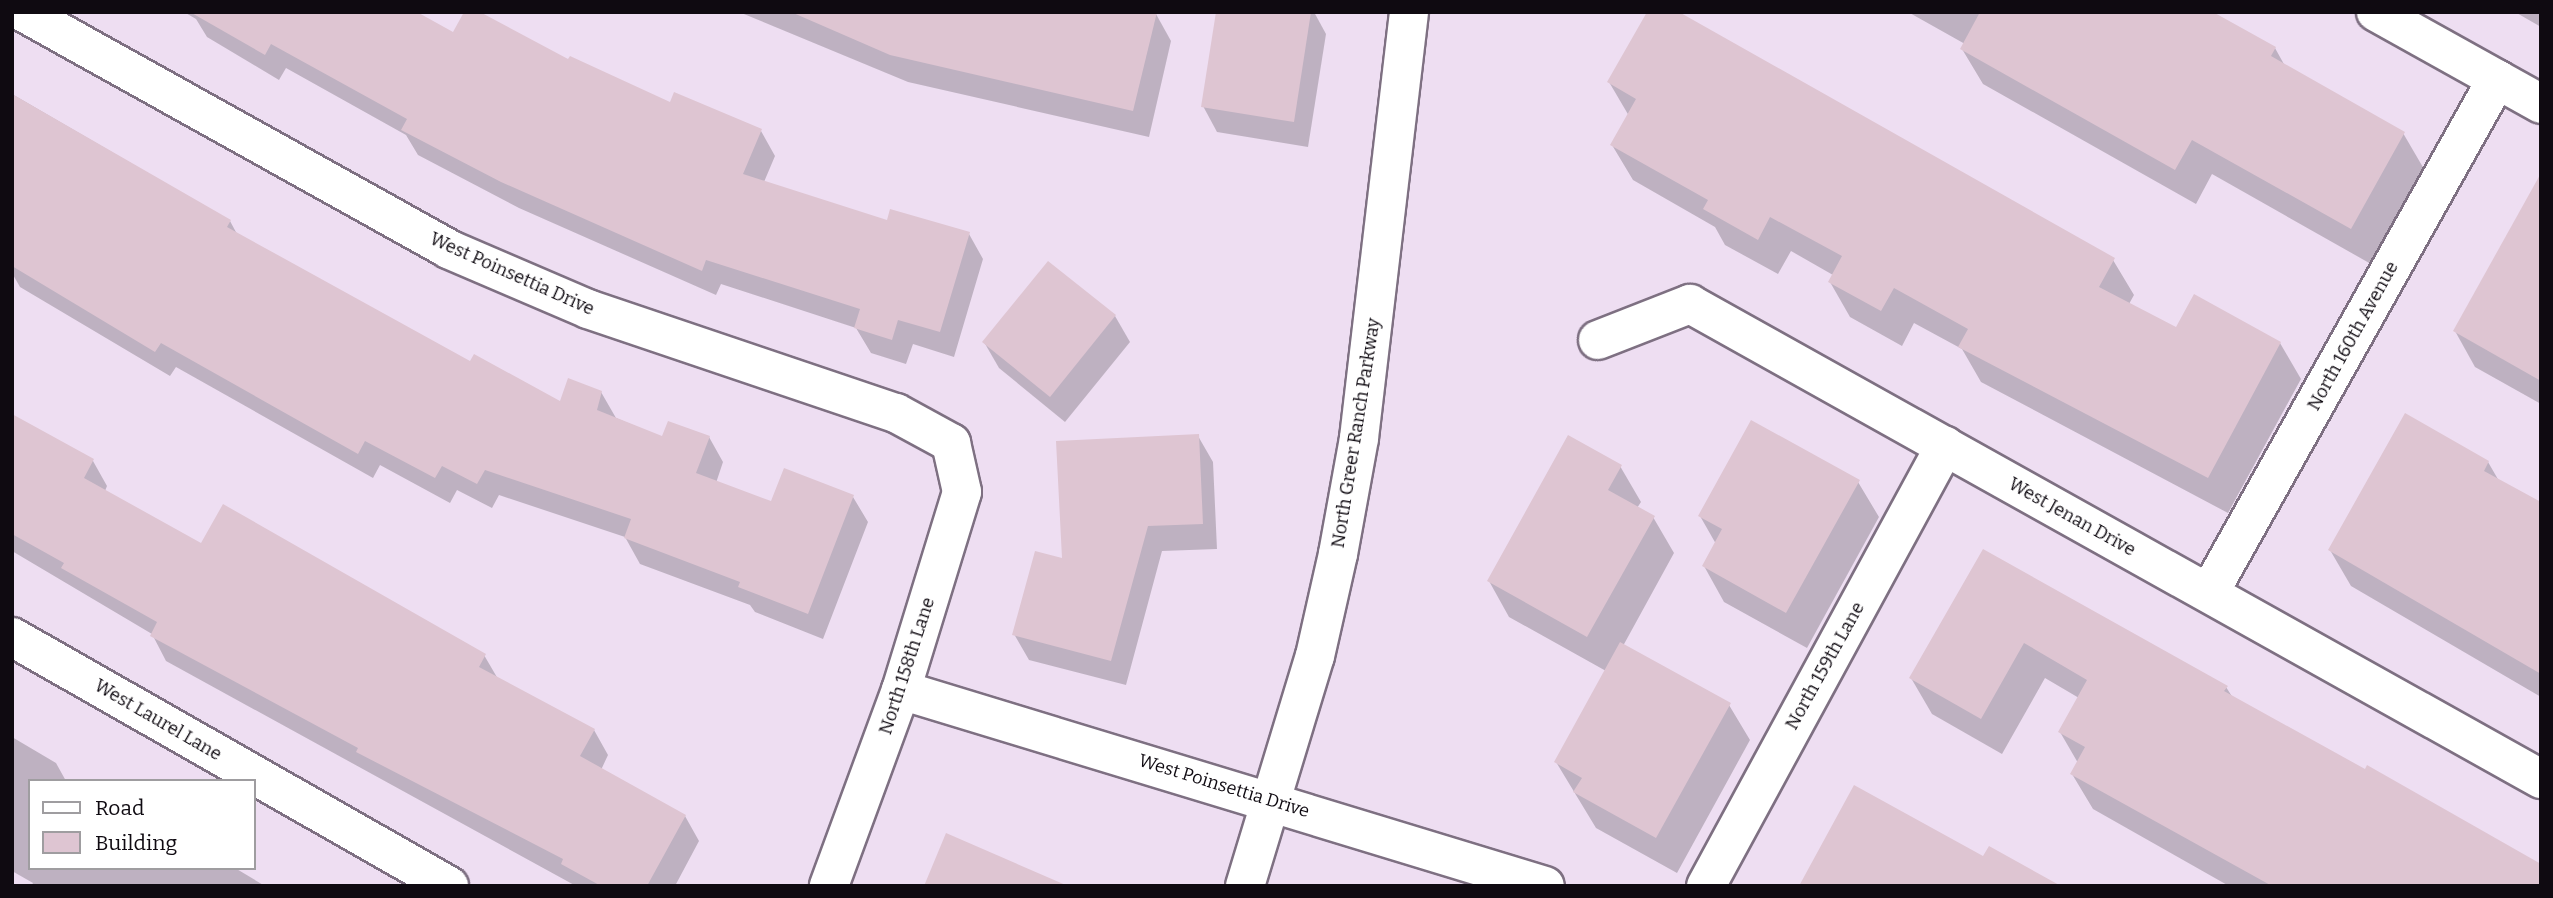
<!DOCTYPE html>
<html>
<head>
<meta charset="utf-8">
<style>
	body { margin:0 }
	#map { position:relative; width:2553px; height:898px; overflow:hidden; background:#eedef2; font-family:Bitter,serif }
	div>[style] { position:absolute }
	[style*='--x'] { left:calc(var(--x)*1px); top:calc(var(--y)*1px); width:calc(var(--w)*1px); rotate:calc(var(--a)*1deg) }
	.shadow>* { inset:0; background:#0003 }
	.building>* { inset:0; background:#dec5d2 }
	.roads { filter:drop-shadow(2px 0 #7e7082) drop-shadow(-2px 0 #7e7082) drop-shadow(0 2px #7e7082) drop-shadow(0 -2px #7e7082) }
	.minor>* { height:38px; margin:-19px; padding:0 19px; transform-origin:19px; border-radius:19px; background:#fff }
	span { translate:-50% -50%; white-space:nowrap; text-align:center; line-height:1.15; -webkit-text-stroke:5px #fff; paint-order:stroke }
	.street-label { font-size:18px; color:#0f0a11 }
	.frame { position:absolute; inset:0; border:14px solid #0f0a11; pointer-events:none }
	.legend { position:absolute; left:28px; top:779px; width:228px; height:91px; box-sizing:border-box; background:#fff; border:2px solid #9f9da0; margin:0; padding:9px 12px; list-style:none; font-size:21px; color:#0f0a11 }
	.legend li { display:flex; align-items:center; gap:14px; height:35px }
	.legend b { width:35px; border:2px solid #9f9da0 }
</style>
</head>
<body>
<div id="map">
	<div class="shadow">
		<i style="clip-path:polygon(184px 12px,413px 12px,454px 35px,569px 62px,671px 104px,761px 131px,775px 156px,764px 182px,888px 222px,969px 234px,983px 259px,954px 357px,913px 344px,906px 364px,871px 353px,856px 328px,721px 284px,716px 295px,519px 208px,418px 155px,406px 135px,286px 68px,279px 80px,207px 37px,196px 19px)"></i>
		<i style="clip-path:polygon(739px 12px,1150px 12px,1156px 14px,1171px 41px,1149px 137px,908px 82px)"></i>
		<i style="clip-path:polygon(1217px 12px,1314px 12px,1326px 34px,1308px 147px,1217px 132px,1203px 106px)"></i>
		<i style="clip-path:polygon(1908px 12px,2209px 12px,2275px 48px,2285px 66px,2403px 133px,2424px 169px,2371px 264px,2212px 174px,2196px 204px,1983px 84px,1962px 49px,1965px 44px)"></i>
		<i style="clip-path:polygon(2515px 12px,2541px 12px,2541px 27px)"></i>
		<i style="clip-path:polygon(1609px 82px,2113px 260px,2134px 295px,2129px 304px,2177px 329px,2280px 343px,2301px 379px,2228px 513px,1981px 382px,1962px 349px,1914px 323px,1902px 346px,1850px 317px,1830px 282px,1833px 275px,1791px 251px,1778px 274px,1725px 245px,1715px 227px,1633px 180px,1612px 145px,1629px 116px)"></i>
		<i style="clip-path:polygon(12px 94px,230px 221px,237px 234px,470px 364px,561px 403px,601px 392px,616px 418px,663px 438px,709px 437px,723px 462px,716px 483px,772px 504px,853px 497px,868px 522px,823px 639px,755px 612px,750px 605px,640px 564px,625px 537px,499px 495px,492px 508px,457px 490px,450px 503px,380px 465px,373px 478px,176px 367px,170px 376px,20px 287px,12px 273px)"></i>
		<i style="clip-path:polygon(2541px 207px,2541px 404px,2475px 367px,2455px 331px)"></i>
		<i style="clip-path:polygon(1048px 263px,1115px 316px,1130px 342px,1065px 422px,999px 368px,984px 342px)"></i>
		<i style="clip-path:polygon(12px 426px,93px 461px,107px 486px,105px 491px,202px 545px,484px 655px,498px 679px,594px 730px,608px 755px,601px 770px,685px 816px,699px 841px,675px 886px,576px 886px,166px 661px,152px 634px,12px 551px)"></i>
		<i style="clip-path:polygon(1198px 436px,1213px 462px,1217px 549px,1162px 551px,1126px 685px,1029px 660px,1014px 634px,1064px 560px)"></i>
		<i style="clip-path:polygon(2488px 462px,2499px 481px,2541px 505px,2541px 697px,2351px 586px,2330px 550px)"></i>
		<i style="clip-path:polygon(1620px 466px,1641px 502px,1637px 508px,1653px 517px,1674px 553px,1623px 646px,1729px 705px,1750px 740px,1677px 873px,1596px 828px,1556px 762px,1606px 671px,1509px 617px,1489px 581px)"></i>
		<i style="clip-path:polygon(1858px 482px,1879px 517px,1807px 648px,1724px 602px,1704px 566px,1716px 544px,1700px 516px)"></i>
		<i style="clip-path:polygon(1983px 552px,2226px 687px,2233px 698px,2541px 886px,2229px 886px,2093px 809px,2072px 774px,2078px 763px,2060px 732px,2079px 698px,2045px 678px,2002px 754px,1932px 714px,1911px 678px)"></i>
		<i style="clip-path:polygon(12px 737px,56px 763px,66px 781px,30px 781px,30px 868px,235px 868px,265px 886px,31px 886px,33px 883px,12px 871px)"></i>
	</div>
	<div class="building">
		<i style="clip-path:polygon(190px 12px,417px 12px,453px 32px,464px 12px,480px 12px,568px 59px,570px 56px,670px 102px,674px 92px,762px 129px,743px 174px,887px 220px,890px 209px,970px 232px,940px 332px,898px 320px,892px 340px,854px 328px,860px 309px,706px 260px,702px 271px,501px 182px,401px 130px,407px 119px,271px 44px,265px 55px)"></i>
		<i style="clip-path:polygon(791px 12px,1157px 12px,1133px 111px,890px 55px)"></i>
		<i style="clip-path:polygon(1216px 12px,1311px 12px,1294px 122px,1201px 107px)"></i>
		<i style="clip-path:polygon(1647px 12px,1679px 12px,2115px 258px,2099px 287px,2176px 327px,2194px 294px,2281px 342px,2208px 478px,1958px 347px,1968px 329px,1894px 288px,1881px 311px,1828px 282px,1842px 256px,1770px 217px,1758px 240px,1703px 209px,1708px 200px,1610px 145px,1636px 99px,1607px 82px)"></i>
		<i style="clip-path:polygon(1980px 12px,2213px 12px,2276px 47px,2271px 56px,2405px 132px,2351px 229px,2192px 140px,2175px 170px,1960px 49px)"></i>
		<i style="clip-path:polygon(12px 94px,231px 220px,227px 227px,470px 361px,474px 354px,560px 401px,568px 378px,602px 391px,597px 410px,662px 436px,668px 421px,710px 436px,696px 473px,771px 501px,784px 468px,854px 495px,808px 614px,738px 587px,740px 582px,624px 538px,631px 519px,485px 470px,477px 484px,442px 466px,435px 478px,365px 441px,358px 454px,161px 343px,155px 352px,12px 266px)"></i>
		<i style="clip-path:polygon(2541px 173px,2541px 381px,2453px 331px)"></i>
		<i style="clip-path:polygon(1048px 261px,1116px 315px,1050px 397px,982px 342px)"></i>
		<i style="clip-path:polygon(2405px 413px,2489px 461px,2484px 471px,2541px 502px,2541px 674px,2328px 550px)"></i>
		<i style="clip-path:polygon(12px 414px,94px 459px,84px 478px,201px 543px,223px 504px,486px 654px,479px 667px,595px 729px,580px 756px,686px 815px,647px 886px,601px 886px,561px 864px,563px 859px,356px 752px,358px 748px,150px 636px,157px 622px,61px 568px,64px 563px,12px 534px)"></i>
		<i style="clip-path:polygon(1751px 420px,1860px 480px,1786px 613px,1702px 566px,1722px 529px,1698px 516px)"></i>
		<i style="clip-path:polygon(1199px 434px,1203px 524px,1148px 526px,1111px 661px,1012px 635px,1035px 551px,1062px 558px,1056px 441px)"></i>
		<i style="clip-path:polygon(1568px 435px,1622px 465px,1608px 490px,1655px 516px,1587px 637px,1487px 581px)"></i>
		<i style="clip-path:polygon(1983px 549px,2228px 686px,2224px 691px,2365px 769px,2367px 765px,2541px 864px,2541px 886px,2272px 886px,2070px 774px,2085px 747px,2058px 732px,2087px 680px,2024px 643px,1981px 719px,1909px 678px)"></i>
		<i style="clip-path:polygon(1620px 642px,1731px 703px,1656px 838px,1573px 792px,1582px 778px,1554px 762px)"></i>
		<i style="clip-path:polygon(1854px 785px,1983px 856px,1989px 846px,2061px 886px,1799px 886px)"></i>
		<i style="clip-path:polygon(946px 833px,1068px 886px,924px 886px)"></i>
	</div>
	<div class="roads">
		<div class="minor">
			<i style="--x:23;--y:12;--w:487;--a:29.1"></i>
			<i style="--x:448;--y:249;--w:152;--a:23.2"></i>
			<i style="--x:588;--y:309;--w:325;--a:18.7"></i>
			<i style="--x:896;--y:413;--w:63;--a:28.6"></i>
			<i style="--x:951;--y:443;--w:50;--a:77.3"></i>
			<i style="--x:962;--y:492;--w:207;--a:107.1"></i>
			<i style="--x:901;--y:690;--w:209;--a:110.2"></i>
			<i style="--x:2376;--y:12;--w:189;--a:29.1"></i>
			<i style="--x:1598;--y:340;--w:99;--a:-21.4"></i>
			<i style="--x:1690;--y:304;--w:975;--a:29.17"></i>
			<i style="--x:2209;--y:593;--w:589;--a:-60.74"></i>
			<i style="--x:12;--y:637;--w:503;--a:29.67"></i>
			<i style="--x:901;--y:690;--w:673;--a:16.93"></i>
			<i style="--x:1245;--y:886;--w:240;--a:-73.1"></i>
			<i style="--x:1315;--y:656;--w:105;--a:-77.3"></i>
			<i style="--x:1338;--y:554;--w:118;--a:-79.7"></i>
			<i style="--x:1359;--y:438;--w:429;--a:-83.3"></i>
			<i style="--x:1706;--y:886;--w:501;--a:-61.49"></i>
		</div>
	</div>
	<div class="street-label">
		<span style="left:512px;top:274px;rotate:24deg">West Poinsettia Drive</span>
		<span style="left:2353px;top:336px;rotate:-61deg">North 160th Avenue</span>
		<span style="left:1356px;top:433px;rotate:-81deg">North Greer Ranch Parkway</span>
		<span style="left:2072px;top:517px;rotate:29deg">West Jenan Drive</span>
		<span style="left:907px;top:666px;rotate:-72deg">North 158th Lane</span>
		<span style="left:1825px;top:666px;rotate:-61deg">North 159th Lane</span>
		<span style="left:158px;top:720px;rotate:30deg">West Laurel Lane</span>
		<span style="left:1224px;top:786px;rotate:17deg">West Poinsettia Drive</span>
	</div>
	<div class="frame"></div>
	<ul class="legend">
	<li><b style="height:9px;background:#fff"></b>Road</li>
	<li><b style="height:19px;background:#dec5d2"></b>Building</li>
	</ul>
</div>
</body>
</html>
